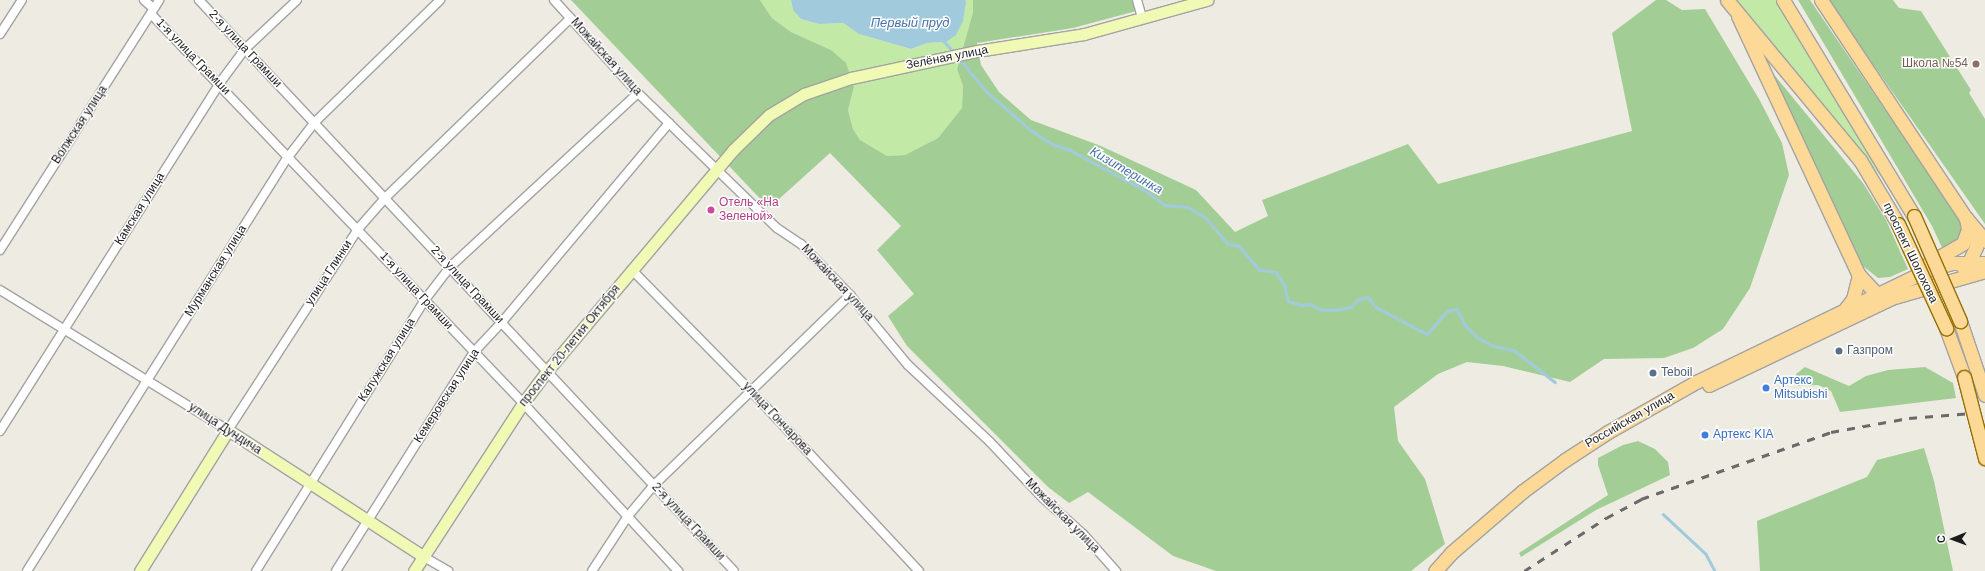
<!DOCTYPE html>
<html>
<head>
<meta charset="utf-8">
<style>
	body { margin:0 }
	#map { position:relative; width:1985px; height:571px; overflow:hidden; background:#eeebe2; font-family:Helvetica,sans-serif }
	div>[style] { position:absolute }
	[style*='--x'] { left:calc(var(--x)*1px); top:calc(var(--y)*1px); width:calc(var(--w)*1px); rotate:calc(var(--a)*1deg) }
	.grass>* { inset:0; background:#c2eaa6 }
	.forest>* { inset:0; background:#a2ce96 }
	.water>* { inset:0; background:#a1cbdd }
	.stream>* { height:2.5px; margin:-1.25px; padding:0 1.25px; transform-origin:1.25px; border-radius:1.25px; background:#a1cbdd }
	.roads { filter:drop-shadow(1px 0 #a3a3a3) drop-shadow(-1px 0 #a3a3a3) drop-shadow(0 1px #a3a3a3) drop-shadow(0 -1px #a3a3a3) }
	.street>* { height:8px; margin:-4px; padding:0 4px; transform-origin:4px; border-radius:4px; background:#fff }
	.secondary>* { height:11px; margin:-5.5px; padding:0 5.5px; transform-origin:5.5px; border-radius:5.5px; background:#f1fab4 }
	.primary>* { height:13px; margin:-6.5px; padding:0 6.5px; transform-origin:6.5px; border-radius:6.5px; background:#fdd998 }
	.rail>* { height:2.5px; margin-top:-1.25px; transform-origin:0; background:repeating-linear-gradient(90deg,#6a6a6a 0 8px,transparent 0 16px) }
	.bridges { filter:drop-shadow(1px 0 #956f00) drop-shadow(-1px 0 #956f00) drop-shadow(0 1px #956f00) drop-shadow(0 -1px #956f00) }
	.primary-bridge>* { height:13px; margin:-6.5px; padding:0 6.5px; transform-origin:6.5px; border-radius:6.5px; background:#fdd998 }
	.dots>* { width:11px; height:11px; translate:-50% -50%; box-sizing:border-box; border:2px solid #fff; border-radius:50% }
	span { translate:-50% -50%; white-space:nowrap; text-align:center; line-height:1.15; -webkit-text-stroke:3px #fff; paint-order:stroke }
	.street-label { font-size:12px; color:#1c1c1c }
	.education-label { font-size:12px; color:#785e54 }
	.right { translate:-100% -50%; text-align:right }
	.hotel-label { font-size:12px; color:#b23c85 }
	.left { translate:0 -50%; text-align:left }
	.service-label { font-size:12px; color:#4e5e75 }
	.shop-label { font-size:12px; color:#366cbe }
	.water-label { font-size:13px; color:#4872ad; font-style:italic }
	.north { position:absolute; left:1933px; top:519px; width:40px; height:40px; -webkit-text-stroke:3px #fff; paint-order:stroke; rotate:269deg; font-size:11px; font-weight:700; line-height:16px; text-align:center; color:#1c1c1c }
	.north::after { content:''; display:block; margin:auto; width:14px; height:18px; background:#1c1c1c; clip-path:polygon(50% 0,100% 100%,50% 72%,0 100%) }
</style>
</head>
<body>
<div id="map">
	<div class="grass">
		<i style="clip-path:polygon(760px 0,791px 0,793px 10px,801px 19px,819px 24px,843px 23px,859px 34px,911px 49px,927px 43px,946px 42px,963px 21px,965px 0,973px 0,973px 12px,957px 69px,963px 86px,962px 108px,938px 138px,905px 155px,887px 156px,872px 149px,860px 140px,853px 129px,848px 110px,854px 87px,831px 50px,791px 32px,772px 18px)"></i>
		<i style="clip-path:polygon(1736px 0,1778px 0,1889px 186px,1756px 29px)"></i>
	</div>
	<div class="forest">
		<i style="clip-path:polygon(571px 0,760px 0,772px 18px,791px 32px,831px 50px,846px 63px,854px 87px,848px 110px,853px 129px,860px 140px,887px 156px,905px 155px,938px 138px,962px 108px,963px 86px,957px 69px,973px 12px,973px 0,1138px 0,1140px 10px,1073px 28px,977px 43px,981px 65px,999px 92px,1031px 120px,1101px 146px,1196px 190px,1235px 232px,1268px 216px,1262px 200px,1408px 144px,1438px 184px,1632px 131px,1612px 33px,1656px 0,1666px 0,1682px 10px,1705px 9px,1759px 99px,1782px 143px,1789px 175px,1750px 288px,1723px 329px,1693px 348px,1664px 358px,1604px 359px,1570px 382px,1503px 366px,1467px 362px,1438px 374px,1394px 407px,1398px 441px,1425px 479px,1445px 544px,1411px 571px,1216px 571px,1173px 556px,1088px 492px,1069px 503px,1048px 487px,907px 346px,888px 316px,914px 294px,877px 250px,901px 226px,830px 153px,769px 208px)"></i>
		<i style="clip-path:polygon(1798px 0,1810px 0,1961px 221px,1960px 237px,1944px 252px,1932px 226px)"></i>
		<i style="clip-path:polygon(1828px 0,1893px 0,1899px 8px,1921px 11px,1971px 90px,1969px 93px,1985px 119px,1985px 224px)"></i>
		<i style="clip-path:polygon(1771px 71px,1863px 183px,1886px 220px,1908px 269px,1890px 277px,1878px 278px,1863px 266px)"></i>
		<i style="clip-path:polygon(1805px 367px,1849px 386px,1866px 376px,1888px 370px,1925px 367px,1953px 383px,1956px 398px,1840px 412px,1831px 391px,1818px 385px,1798px 386px,1796px 374px)"></i>
		<i style="clip-path:polygon(1638px 441px,1655px 449px,1668px 462px,1670px 475px,1596px 510px,1521px 557px,1519px 553px,1608px 495px,1598px 465px,1598px 458px,1623px 445px)"></i>
		<i style="clip-path:polygon(1924px 448px,1934px 481px,1953px 571px,1760px 571px,1757px 521px,1867px 477px,1877px 460px)"></i>
	</div>
	<div class="water">
		<i style="clip-path:polygon(791px 0,965px 0,966px 2px,963px 21px,956px 35px,946px 42px,927px 43px,911px 49px,859px 34px,843px 23px,819px 24px,801px 19px,793px 10px)"></i>
	</div>
	<div class="stream">
		<i style="--x:944;--y:41;--w:15;--a:48"></i>
		<i style="--x:959;--y:58;--w:43;--a:50.7"></i>
		<i style="--x:986;--y:91;--w:61;--a:41"></i>
		<i style="--x:1032;--y:131;--w:24;--a:33"></i>
		<i style="--x:1052;--y:144;--w:19;--a:18"></i>
		<i style="--x:1070;--y:150;--w:86;--a:28.3"></i>
		<i style="--x:1146;--y:191;--w:24;--a:36"></i>
		<i style="--x:1165;--y:205;--w:23;--a:5"></i>
		<i style="--x:1188;--y:207;--w:21;--a:31"></i>
		<i style="--x:1206;--y:218;--w:33;--a:50"></i>
		<i style="--x:1227;--y:243;--w:12;--a:14"></i>
		<i style="--x:1239;--y:246;--w:32;--a:49"></i>
		<i style="--x:1260;--y:270;--w:16;--a:7"></i>
		<i style="--x:1276;--y:272;--w:17;--a:57"></i>
		<i style="--x:1285;--y:286;--w:15;--a:79"></i>
		<i style="--x:1288;--y:301;--w:15;--a:16"></i>
		<i style="--x:1302;--y:305;--w:8;--a:-7"></i>
		<i style="--x:1310;--y:304;--w:10;--a:29"></i>
		<i style="--x:1319;--y:309;--w:16;--a:4"></i>
		<i style="--x:1335;--y:310;--w:16;--a:-11"></i>
		<i style="--x:1351;--y:307;--w:9;--a:-49"></i>
		<i style="--x:1357;--y:300;--w:11;--a:-15"></i>
		<i style="--x:1368;--y:297;--w:13;--a:51"></i>
		<i style="--x:1376;--y:307;--w:58;--a:27.9"></i>
		<i style="--x:1427;--y:334;--w:30;--a:-49"></i>
		<i style="--x:1447;--y:311;--w:10;--a:-11"></i>
		<i style="--x:1457;--y:309;--w:18;--a:63"></i>
		<i style="--x:1465;--y:325;--w:17;--a:45"></i>
		<i style="--x:1477;--y:337;--w:18;--a:29"></i>
		<i style="--x:1493;--y:346;--w:21;--a:11"></i>
		<i style="--x:1514;--y:350;--w:52;--a:38"></i>
		<i style="--x:1663;--y:514;--w:59;--a:42.9"></i>
		<i style="--x:1706;--y:554;--w:19;--a:62"></i>
	</div>
	<div class="roads">
		<div class="street">
			<i style="--x:144;--y:0;--w:12;--a:42"></i>
			<i style="--x:199;--y:0;--w:782;--a:46.86"></i>
			<i style="--x:554;--y:0;--w:125;--a:47.9"></i>
			<i style="--x:638;--y:93;--w:194;--a:44.2"></i>
			<i style="--x:777;--y:228;--w:29;--a:34"></i>
			<i style="--x:801;--y:244;--w:71;--a:46.1"></i>
			<i style="--x:850;--y:295;--w:91;--a:50.4"></i>
			<i style="--x:908;--y:365;--w:112;--a:43.2"></i>
			<i style="--x:990;--y:442;--w:77;--a:46.6"></i>
			<i style="--x:1043;--y:498;--w:54;--a:42"></i>
			<i style="--x:1083;--y:534;--w:50;--a:48.3"></i>
			<i style="--x:1137;--y:0;--w:19;--a:74"></i>
			<i style="--x:151;--y:14;--w:538;--a:46.28"></i>
			<i style="--x:523;--y:403;--w:229;--a:47.3"></i>
			<i style="--x:0;--y:34;--w:40;--a:-57.1"></i>
			<i style="--x:0;--y:250;--w:296;--a:-57.5"></i>
			<i style="--x:632;--y:270;--w:170;--a:45.5"></i>
			<i style="--x:751;--y:391;--w:246;--a:47"></i>
			<i style="--x:0;--y:290;--w:268;--a:31.6"></i>
			<i style="--x:228;--y:430;--w:239;--a:-57.1"></i>
			<i style="--x:358;--y:229;--w:43;--a:-48.8"></i>
			<i style="--x:386;--y:197;--w:257;--a:-44.1"></i>
			<i style="--x:0;--y:431;--w:410;--a:-57.7"></i>
			<i style="--x:219;--y:84;--w:44;--a:-53.4"></i>
			<i style="--x:245;--y:49;--w:71;--a:-43.3"></i>
			<i style="--x:424;--y:557;--w:28;--a:30"></i>
			<i style="--x:27;--y:571;--w:489;--a:-57.8"></i>
			<i style="--x:288;--y:157;--w:44;--a:-52.4"></i>
			<i style="--x:315;--y:122;--w:175;--a:-44.3"></i>
			<i style="--x:256;--y:571;--w:318;--a:-58.1"></i>
			<i style="--x:424;--y:301;--w:43;--a:-52.6"></i>
			<i style="--x:450;--y:267;--w:256;--a:-42.8"></i>
			<i style="--x:336;--y:571;--w:259;--a:-57.8"></i>
			<i style="--x:474;--y:352;--w:41;--a:-47"></i>
			<i style="--x:502;--y:322;--w:260;--a:-50"></i>
			<i style="--x:592;--y:571;--w:66;--a:-56.8"></i>
			<i style="--x:628;--y:516;--w:40;--a:-50"></i>
			<i style="--x:654;--y:485;--w:273;--a:-44.1"></i>
		</div>
		<div class="secondary">
			<i style="--x:140;--y:571;--w:166;--a:-58"></i>
			<i style="--x:228;--y:430;--w:234;--a:32.9"></i>
			<i style="--x:414;--y:571;--w:200;--a:-57"></i>
			<i style="--x:523;--y:403;--w:40;--a:-53"></i>
			<i style="--x:547;--y:371;--w:289;--a:-49.9"></i>
			<i style="--x:733;--y:150;--w:50;--a:-44.2"></i>
			<i style="--x:769;--y:115;--w:41;--a:-31"></i>
			<i style="--x:804;--y:94;--w:50;--a:-18.8"></i>
			<i style="--x:851;--y:78;--w:129;--a:-12.1"></i>
			<i style="--x:977;--y:51;--w:108;--a:-9"></i>
			<i style="--x:1084;--y:34;--w:128;--a:-15.5"></i>
		</div>
		<div class="primary">
			<i style="--x:1727;--y:0;--w:208;--a:50.3"></i>
			<i style="--x:1860;--y:160;--w:74;--a:59.3"></i>
			<i style="--x:1783;--y:0;--w:253;--a:58.8"></i>
			<i style="--x:1821;--y:0;--w:262;--a:56.4"></i>
			<i style="--x:1966;--y:218;--w:30;--a:50"></i>
			<i style="--x:1738;--y:16;--w:286;--a:65"></i>
			<i style="--x:1859;--y:275;--w:25;--a:47"></i>
			<i style="--x:1876;--y:293;--w:8;--a:23"></i>
			<i style="--x:1929;--y:263;--w:39;--a:-30"></i>
			<i style="--x:1963;--y:243;--w:15;--a:-70"></i>
			<i style="--x:1968;--y:229;--w:11;--a:-100"></i>
			<i style="--x:1963;--y:267;--w:8;--a:-40"></i>
			<i style="--x:1969;--y:262;--w:17;--a:-65"></i>
			<i style="--x:1976;--y:247;--w:14;--a:-86"></i>
			<i style="--x:1846;--y:308;--w:11;--a:-52"></i>
			<i style="--x:1853;--y:299;--w:25;--a:-76"></i>
			<i style="--x:1960;--y:321;--w:78;--a:71.3"></i>
			<i style="--x:1946;--y:328;--w:52;--a:69.8"></i>
			<i style="--x:1709;--y:385;--w:202;--a:-25.5"></i>
			<i style="--x:1891;--y:298;--w:98;--a:-16"></i>
			<i style="--x:1435;--y:571;--w:24;--a:-48"></i>
			<i style="--x:1451;--y:553;--w:95;--a:-40.7"></i>
			<i style="--x:1523;--y:491;--w:52;--a:-36.4"></i>
			<i style="--x:1565;--y:460;--w:51;--a:-33.1"></i>
			<i style="--x:1608;--y:432;--w:101;--a:-29.6"></i>
			<i style="--x:1696;--y:382;--w:260;--a:-25.8"></i>
			<i style="--x:1930;--y:269;--w:23;--a:-15"></i>
			<i style="--x:1952;--y:263;--w:33;--a:0"></i>
		</div>
	</div>
	<div class="rail">
		<i style="--x:1524;--y:571;--w:98;--a:-32.9"></i>
		<i style="--x:1606;--y:518;--w:40;--a:-28"></i>
		<i style="--x:1641;--y:499;--w:201;--a:-19.4"></i>
		<i style="--x:1831;--y:432;--w:79;--a:-10.2"></i>
		<i style="--x:1909;--y:418;--w:76;--a:-4.5"></i>
	</div>
	<div class="bridges">
		<div class="primary-bridge">
			<i style="--x:1914;--y:216;--w:115;--a:66.3"></i>
			<i style="--x:1898;--y:224;--w:115;--a:65.2"></i>
			<i style="--x:1964;--y:377;--w:84;--a:75.5"></i>
		</div>
	</div>
	<div class="dots">
		<i style="left:1976px;top:64px;background:#8d6e63"></i>
		<i style="left:711px;top:210px;background:#d1479c"></i>
		<i style="left:1839px;top:351px;background:#5c6f8a"></i>
		<i style="left:1653px;top:373px;background:#5c6f8a"></i>
		<i style="left:1766px;top:388px;background:#3f7fe0"></i>
		<i style="left:1705px;top:435px;background:#3f7fe0"></i>
	</div>
	<div class="street-label">
		<span style="left:245px;top:49px;rotate:47deg">2-я улица Грамши</span>
		<span style="left:193px;top:57px;rotate:46deg">1-я улица Грамши</span>
		<span style="left:606px;top:57px;rotate:48deg">Можайская улица</span>
		<span style="left:947px;top:58px;rotate:-11deg">Зелёная улица</span>
		<span style="left:80px;top:125px;rotate:-57deg">Волжская улица</span>
		<span style="left:140px;top:209px;rotate:-58deg">Камская улица</span>
		<span style="left:1910px;top:253px;rotate:64deg">проспект Шолохова</span>
		<span style="left:216px;top:271px;rotate:-58deg">Мурманская улица</span>
		<span style="left:329px;top:273px;rotate:-57deg">улица Глинки</span>
		<span style="left:837px;top:283px;rotate:47deg">Можайская улица</span>
		<span style="left:467px;top:285px;rotate:47deg">2-я улица Грамши</span>
		<span style="left:416px;top:291px;rotate:47deg">1-я улица Грамши</span>
		<span style="left:570px;top:346px;rotate:-51deg">проспект 20-летия Октября</span>
		<span style="left:387px;top:360px;rotate:-58deg">Калужская улица</span>
		<span style="left:447px;top:396px;rotate:-57deg">Кемеровская улица</span>
		<span style="left:777px;top:419px;rotate:47deg">улица Гончарова</span>
		<span style="left:1630px;top:420px;rotate:-30deg">Российская улица</span>
		<span style="left:225px;top:429px;rotate:33deg">улица Дундича</span>
		<span style="left:1062px;top:516px;rotate:45deg">Можайская улица</span>
		<span style="left:688px;top:522px;rotate:47deg">2-я улица Грамши</span>
	</div>
	<div class="education-label">
		<span class="right" style="left:1968px;top:64px">Школа №54</span>
	</div>
	<div class="hotel-label">
		<span class="left" style="left:719px;top:210px">Отель «На<br>Зеленой»</span>
	</div>
	<div class="service-label">
		<span class="left" style="left:1847px;top:351px">Газпром</span>
		<span class="left" style="left:1661px;top:373px">Teboil</span>
	</div>
	<div class="shop-label">
		<span class="left" style="left:1774px;top:388px">Артекс<br>Mitsubishi</span>
		<span class="left" style="left:1713px;top:435px">Артекс KIA</span>
	</div>
	<div class="water-label">
		<span style="left:910px;top:23px">Первый пруд</span>
		<span style="left:1126px;top:171px;rotate:30deg">Кизитеринка</span>
	</div>
	<div class="north">С</div>
</div>
</body>
</html>
